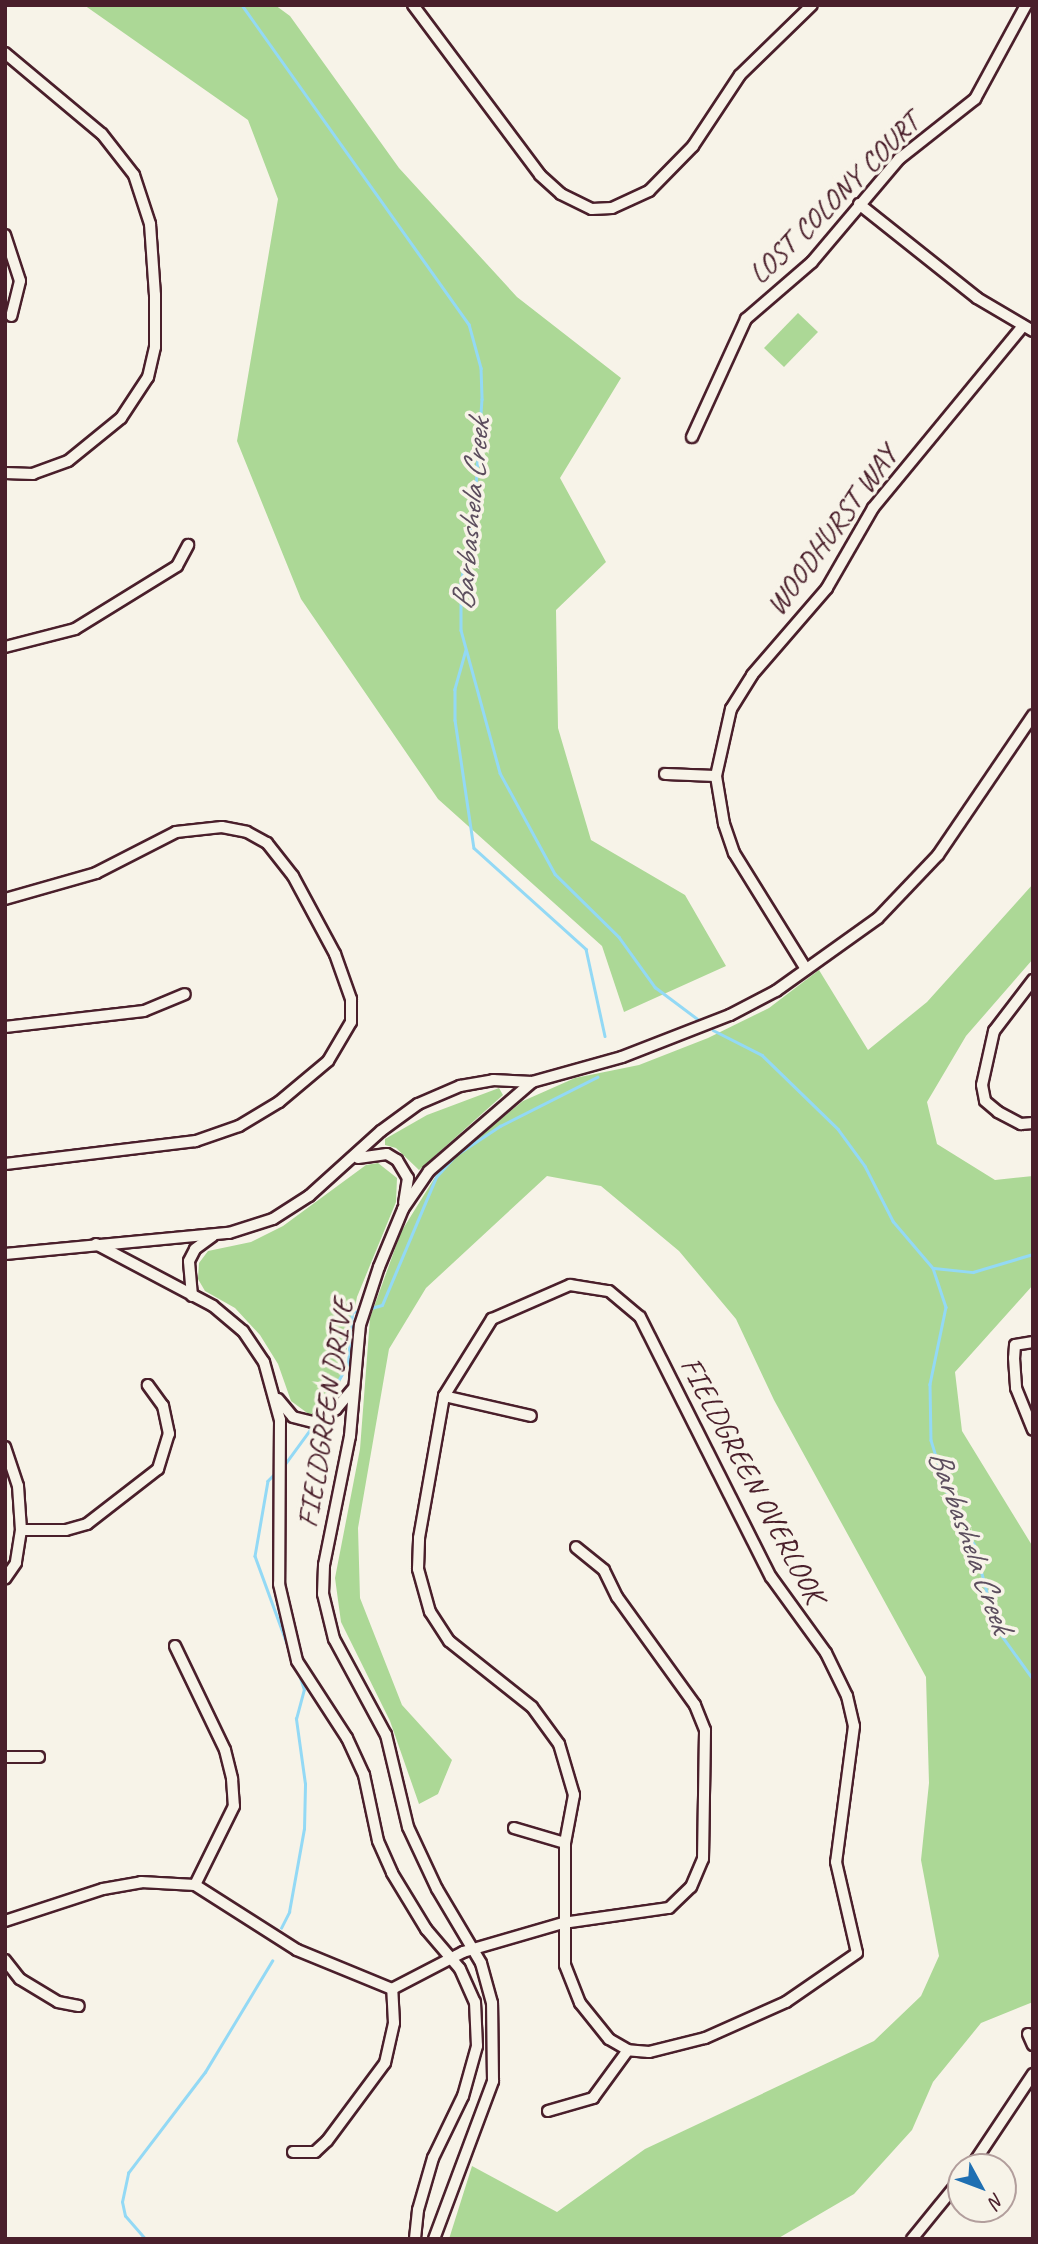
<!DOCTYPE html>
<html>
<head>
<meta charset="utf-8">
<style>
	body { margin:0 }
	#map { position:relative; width:1038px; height:2244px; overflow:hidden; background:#f7f3e8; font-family:Caveat,sans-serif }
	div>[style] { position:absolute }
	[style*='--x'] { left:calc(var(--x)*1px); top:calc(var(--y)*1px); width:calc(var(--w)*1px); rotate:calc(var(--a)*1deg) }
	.green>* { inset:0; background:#acd896 }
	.stream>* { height:2.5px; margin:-1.25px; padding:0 1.25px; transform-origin:1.25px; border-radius:1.25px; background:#93d9f5 }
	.roads { filter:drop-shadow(2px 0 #4a1f2b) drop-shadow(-2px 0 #4a1f2b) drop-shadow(0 2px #4a1f2b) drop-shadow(0 -2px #4a1f2b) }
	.street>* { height:10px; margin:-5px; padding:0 5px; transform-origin:5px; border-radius:5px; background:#f7f3e8 }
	span { translate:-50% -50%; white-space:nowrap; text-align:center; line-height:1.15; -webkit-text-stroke:7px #f7f3e8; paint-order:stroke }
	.street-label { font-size:30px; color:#4a1f2b }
	.water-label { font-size:32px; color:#5c4e5e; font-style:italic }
	.frame { position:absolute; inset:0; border:7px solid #4a1f2b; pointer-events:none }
	.north { position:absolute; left:947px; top:2153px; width:70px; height:70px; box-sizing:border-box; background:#f7f3e8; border:2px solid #b29e9c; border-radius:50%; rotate:131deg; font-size:19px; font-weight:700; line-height:28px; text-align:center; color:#4a1f2b }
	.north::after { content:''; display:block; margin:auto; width:24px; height:32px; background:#1f6fb2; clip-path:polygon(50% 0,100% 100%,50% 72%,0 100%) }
</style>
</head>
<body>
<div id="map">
	<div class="green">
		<i style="clip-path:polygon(84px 5px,275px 5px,290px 16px,399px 168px,517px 297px,621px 378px,560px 478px,606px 562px,556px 610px,558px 728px,591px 840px,685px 895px,726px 966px,624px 1012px,602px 946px,438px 799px,301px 599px,237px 441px,278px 199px,248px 120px)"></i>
		<i style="clip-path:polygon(798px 313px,818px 332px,784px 367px,764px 348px)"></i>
		<i style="clip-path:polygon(1033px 884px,1033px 959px,966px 1036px,927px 1102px,937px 1144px,995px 1180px,1033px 1176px,1033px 1285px,955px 1372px,962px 1431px,1033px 1547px,1033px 2002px,981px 2023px,933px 2082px,912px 2130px,854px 2194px,777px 2239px,449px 2239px,472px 2166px,557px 2212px,645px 2149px,874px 2041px,921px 1996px,939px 1956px,921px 1860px,929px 1783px,926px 1677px,774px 1400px,736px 1319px,679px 1251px,601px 1186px,547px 1176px,426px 1288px,389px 1349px,358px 1528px,360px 1598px,402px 1705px,452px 1760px,438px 1794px,419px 1804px,390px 1721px,341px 1622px,335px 1578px,360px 1449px,370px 1318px,401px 1232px,442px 1166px,523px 1101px,575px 1078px,639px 1065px,708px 1038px,769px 1008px,819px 970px,868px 1050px,927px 1002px)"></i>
		<i style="clip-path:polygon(499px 1088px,503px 1095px,419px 1170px,396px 1148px,385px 1145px,385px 1139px,427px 1115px)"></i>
		<i style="clip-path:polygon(378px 1163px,397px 1178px,396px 1202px,357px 1297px,338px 1395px,326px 1409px,310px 1415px,291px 1401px,278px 1364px,260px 1335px,235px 1308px,205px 1291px,198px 1279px,199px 1263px,208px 1251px,251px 1242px,283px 1226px,366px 1165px)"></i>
	</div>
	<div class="stream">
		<i style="--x:242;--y:5;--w:392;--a:54.6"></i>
		<i style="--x:469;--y:324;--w:46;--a:74.7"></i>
		<i style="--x:481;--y:368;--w:31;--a:88"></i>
		<i style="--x:482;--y:399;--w:103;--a:93.9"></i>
		<i style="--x:475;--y:502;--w:83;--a:99.7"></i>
		<i style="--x:461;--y:584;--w:46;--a:90"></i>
		<i style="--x:461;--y:630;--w:148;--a:74.7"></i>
		<i style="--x:500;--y:773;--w:115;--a:61.4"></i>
		<i style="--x:555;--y:874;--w:90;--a:44.5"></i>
		<i style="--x:619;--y:937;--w:62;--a:54.2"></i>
		<i style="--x:655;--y:987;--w:55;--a:36.9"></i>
		<i style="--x:466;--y:650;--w:41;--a:105.8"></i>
		<i style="--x:455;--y:689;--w:31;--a:90"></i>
		<i style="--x:455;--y:720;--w:129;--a:81.6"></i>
		<i style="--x:474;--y:848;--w:151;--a:42"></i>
		<i style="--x:586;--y:949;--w:89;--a:77.7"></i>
		<i style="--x:713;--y:1030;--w:55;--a:27"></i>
		<i style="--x:762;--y:1055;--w:106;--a:44.2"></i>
		<i style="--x:838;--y:1129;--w:46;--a:53.9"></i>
		<i style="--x:865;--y:1166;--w:62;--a:63"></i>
		<i style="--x:893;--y:1221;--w:62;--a:49.6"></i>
		<i style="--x:933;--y:1268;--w:41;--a:71.6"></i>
		<i style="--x:946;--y:1307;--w:79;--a:101.7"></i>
		<i style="--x:930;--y:1384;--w:56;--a:89"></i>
		<i style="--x:931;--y:1440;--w:54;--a:72.9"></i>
		<i style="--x:947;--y:1492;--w:59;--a:62.6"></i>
		<i style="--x:974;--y:1544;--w:88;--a:74.9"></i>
		<i style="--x:997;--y:1629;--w:62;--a:54.2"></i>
		<i style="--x:934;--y:1268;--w:39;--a:6"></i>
		<i style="--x:973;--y:1272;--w:63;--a:-16.7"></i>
		<i style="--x:371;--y:1308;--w:11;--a:-15"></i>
		<i style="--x:382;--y:1305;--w:139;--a:-67.1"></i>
		<i style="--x:436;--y:1177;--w:30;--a:-48"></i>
		<i style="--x:456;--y:1155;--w:53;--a:-33.4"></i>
		<i style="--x:500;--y:1126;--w:109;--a:-26.8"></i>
		<i style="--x:321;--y:1412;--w:56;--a:-61.1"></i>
		<i style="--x:348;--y:1363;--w:51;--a:-85.5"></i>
		<i style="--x:352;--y:1312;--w:7;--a:-8"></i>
		<i style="--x:285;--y:1464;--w:46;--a:-53.9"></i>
		<i style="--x:275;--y:1474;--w:10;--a:135"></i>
		<i style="--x:268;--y:1481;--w:76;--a:99.8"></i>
		<i style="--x:255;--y:1556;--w:96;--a:69.9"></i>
		<i style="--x:281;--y:1928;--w:18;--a:-63"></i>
		<i style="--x:289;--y:1912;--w:84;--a:-79.8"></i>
		<i style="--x:304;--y:1829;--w:45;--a:-88.7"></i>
		<i style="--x:305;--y:1784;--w:66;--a:-97.9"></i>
		<i style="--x:296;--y:1719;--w:30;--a:-75"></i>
		<i style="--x:304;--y:1690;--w:22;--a:-108"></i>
		<i style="--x:145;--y:2239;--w:30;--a:-131"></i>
		<i style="--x:125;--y:2216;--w:14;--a:-102"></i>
		<i style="--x:122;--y:2202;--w:30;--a:-78"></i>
		<i style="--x:128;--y:2173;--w:127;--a:-52.7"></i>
		<i style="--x:205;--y:2072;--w:130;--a:-58.9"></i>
	</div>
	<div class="roads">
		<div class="street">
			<i style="--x:413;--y:5;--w:212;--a:53.2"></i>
			<i style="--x:540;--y:175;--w:28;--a:42"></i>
			<i style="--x:561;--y:194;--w:34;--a:26"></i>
			<i style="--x:592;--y:209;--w:20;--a:-3"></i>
			<i style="--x:612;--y:208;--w:41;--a:-24.7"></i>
			<i style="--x:649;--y:191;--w:63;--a:-45.6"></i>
			<i style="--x:693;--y:146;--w:85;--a:-56.5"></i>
			<i style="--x:740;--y:75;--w:100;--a:-44.2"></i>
			<i style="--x:5;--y:53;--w:126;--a:39.9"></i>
			<i style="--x:102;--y:134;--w:52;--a:52"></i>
			<i style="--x:134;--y:175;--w:52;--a:71.9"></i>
			<i style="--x:150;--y:224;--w:71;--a:86"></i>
			<i style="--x:155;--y:295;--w:52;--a:90"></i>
			<i style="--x:155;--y:347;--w:31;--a:103"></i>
			<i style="--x:148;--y:377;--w:49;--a:123.4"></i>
			<i style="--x:121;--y:418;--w:68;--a:140.9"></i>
			<i style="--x:68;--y:461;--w:37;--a:160"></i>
			<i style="--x:33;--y:474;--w:28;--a:-178"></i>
			<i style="--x:859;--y:204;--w:151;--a:38.5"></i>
			<i style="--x:977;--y:298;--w:65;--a:30.5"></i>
			<i style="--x:5;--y:235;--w:48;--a:71.9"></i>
			<i style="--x:20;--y:281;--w:36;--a:104"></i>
			<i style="--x:692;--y:437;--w:130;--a:-65.4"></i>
			<i style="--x:746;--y:319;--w:87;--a:-40.8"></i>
			<i style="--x:812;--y:262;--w:135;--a:-49.8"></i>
			<i style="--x:899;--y:159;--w:97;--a:-38.3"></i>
			<i style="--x:975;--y:99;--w:107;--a:-61.5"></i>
			<i style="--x:5;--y:647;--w:72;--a:-14.4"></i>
			<i style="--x:75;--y:629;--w:120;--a:-31.7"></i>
			<i style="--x:177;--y:566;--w:24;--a:-62"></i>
			<i style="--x:665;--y:774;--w:51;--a:2.2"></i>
			<i style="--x:5;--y:899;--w:95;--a:-15.9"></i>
			<i style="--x:96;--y:873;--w:90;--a:-27.1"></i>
			<i style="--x:176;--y:832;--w:46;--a:-6.2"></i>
			<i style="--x:222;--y:827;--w:25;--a:11"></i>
			<i style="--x:247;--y:832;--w:23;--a:29"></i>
			<i style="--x:267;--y:843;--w:42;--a:51.8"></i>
			<i style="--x:293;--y:876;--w:89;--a:61.7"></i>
			<i style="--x:335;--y:954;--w:48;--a:70.4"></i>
			<i style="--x:351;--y:999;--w:23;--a:90"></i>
			<i style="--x:351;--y:1022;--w:45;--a:120.5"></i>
			<i style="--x:328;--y:1061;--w:64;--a:140.1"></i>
			<i style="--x:279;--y:1102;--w:47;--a:149"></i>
			<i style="--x:239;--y:1126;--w:46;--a:160.8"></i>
			<i style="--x:196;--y:1141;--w:192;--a:173.1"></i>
			<i style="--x:806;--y:969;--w:137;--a:-121.8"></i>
			<i style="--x:734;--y:853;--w:31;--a:-109"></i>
			<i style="--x:724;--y:824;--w:49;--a:-99.5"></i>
			<i style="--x:716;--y:776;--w:69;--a:-77.4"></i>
			<i style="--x:731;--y:709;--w:40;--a:-58"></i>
			<i style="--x:752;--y:675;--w:115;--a:-49.2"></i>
			<i style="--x:827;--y:588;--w:92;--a:-60.1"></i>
			<i style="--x:873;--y:508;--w:236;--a:-50.5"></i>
			<i style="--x:1033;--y:980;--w:64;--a:127.4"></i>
			<i style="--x:994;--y:1031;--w:55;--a:102.5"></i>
			<i style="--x:982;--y:1085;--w:16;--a:79"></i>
			<i style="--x:985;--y:1101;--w:17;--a:40"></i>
			<i style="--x:998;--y:1112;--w:26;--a:28"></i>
			<i style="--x:1021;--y:1124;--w:12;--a:-5"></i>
			<i style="--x:5;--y:1027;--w:140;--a:-6.6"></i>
			<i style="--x:144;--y:1011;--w:44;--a:-22.5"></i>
			<i style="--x:358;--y:1158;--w:29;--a:-8"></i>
			<i style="--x:387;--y:1154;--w:12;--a:31"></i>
			<i style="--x:397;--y:1160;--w:21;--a:59"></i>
			<i style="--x:408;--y:1178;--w:25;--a:99"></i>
			<i style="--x:96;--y:1244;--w:132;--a:27.9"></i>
			<i style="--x:213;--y:1306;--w:39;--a:40"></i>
			<i style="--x:243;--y:1331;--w:37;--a:56"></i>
			<i style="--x:264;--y:1362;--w:60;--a:74.6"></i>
			<i style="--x:280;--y:1420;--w:164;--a:90.3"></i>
			<i style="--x:279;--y:1584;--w:79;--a:76.8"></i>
			<i style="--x:297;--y:1661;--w:92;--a:57"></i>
			<i style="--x:347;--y:1738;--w:41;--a:65.3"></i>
			<i style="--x:364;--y:1775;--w:67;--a:78"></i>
			<i style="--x:378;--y:1841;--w:35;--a:66"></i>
			<i style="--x:392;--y:1873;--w:66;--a:58.7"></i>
			<i style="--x:426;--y:1929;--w:52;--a:49.6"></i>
			<i style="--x:460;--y:1969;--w:36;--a:66"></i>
			<i style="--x:475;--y:2002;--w:44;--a:87.4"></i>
			<i style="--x:477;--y:2046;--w:52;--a:105.6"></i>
			<i style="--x:463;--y:2096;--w:69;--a:115.8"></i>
			<i style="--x:433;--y:2158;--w:54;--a:106.1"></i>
			<i style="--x:418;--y:2210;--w:29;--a:96"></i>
			<i style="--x:5;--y:1254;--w:225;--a:-5.4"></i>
			<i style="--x:229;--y:1233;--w:46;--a:-17.7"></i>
			<i style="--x:273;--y:1219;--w:43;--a:-32.6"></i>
			<i style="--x:309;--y:1196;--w:97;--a:-42.1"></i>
			<i style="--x:381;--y:1131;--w:46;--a:-36.1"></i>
			<i style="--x:418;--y:1104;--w:46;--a:-23.2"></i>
			<i style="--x:460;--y:1086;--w:34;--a:-10"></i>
			<i style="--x:493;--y:1080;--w:39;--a:3"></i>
			<i style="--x:570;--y:1285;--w:39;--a:9"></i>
			<i style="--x:609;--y:1291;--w:40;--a:40"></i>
			<i style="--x:640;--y:1317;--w:291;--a:63.3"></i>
			<i style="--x:771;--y:1577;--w:94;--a:54.1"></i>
			<i style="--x:826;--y:1653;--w:48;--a:64"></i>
			<i style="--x:847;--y:1696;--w:31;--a:77"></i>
			<i style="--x:854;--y:1726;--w:137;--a:97.5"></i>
			<i style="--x:836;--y:1862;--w:93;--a:77"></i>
			<i style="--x:857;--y:1953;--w:86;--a:145.4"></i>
			<i style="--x:786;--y:2002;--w:89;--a:156"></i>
			<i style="--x:705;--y:2038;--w:58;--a:166"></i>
			<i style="--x:649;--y:2052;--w:21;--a:-175"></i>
			<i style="--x:628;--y:2050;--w:22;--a:-150"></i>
			<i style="--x:609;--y:2039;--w:46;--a:-128.9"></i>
			<i style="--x:580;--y:2003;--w:41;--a:-111.5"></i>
			<i style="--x:565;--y:1965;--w:122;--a:-90"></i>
			<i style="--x:565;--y:1843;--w:49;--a:-79.4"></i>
			<i style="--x:574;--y:1795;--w:53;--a:-106.4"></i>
			<i style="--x:559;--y:1744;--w:46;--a:-126.1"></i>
			<i style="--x:532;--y:1707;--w:106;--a:-141.5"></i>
			<i style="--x:449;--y:1641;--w:35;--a:-123"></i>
			<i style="--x:430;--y:1612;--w:45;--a:-105.6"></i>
			<i style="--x:418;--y:1569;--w:31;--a:-88"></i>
			<i style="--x:419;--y:1538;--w:144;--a:-80"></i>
			<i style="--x:444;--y:1396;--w:91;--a:-58.1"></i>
			<i style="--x:492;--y:1319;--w:85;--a:-23.6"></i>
			<i style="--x:192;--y:1296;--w:35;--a:-95"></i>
			<i style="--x:189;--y:1261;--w:13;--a:-63"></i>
			<i style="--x:195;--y:1249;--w:22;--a:-36"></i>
			<i style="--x:1033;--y:1342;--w:18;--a:171"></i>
			<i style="--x:1015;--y:1345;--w:13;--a:94"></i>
			<i style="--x:1014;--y:1358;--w:30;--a:86"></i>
			<i style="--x:1016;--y:1388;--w:45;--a:68"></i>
			<i style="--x:444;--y:1396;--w:89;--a:12.9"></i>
			<i style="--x:278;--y:1399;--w:23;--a:50"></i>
			<i style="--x:293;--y:1417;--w:21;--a:14"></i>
			<i style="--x:313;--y:1422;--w:26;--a:-29"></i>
			<i style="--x:336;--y:1409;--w:25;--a:-50"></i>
			<i style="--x:5;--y:1447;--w:41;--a:71.6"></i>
			<i style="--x:18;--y:1486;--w:44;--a:86.1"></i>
			<i style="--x:21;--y:1530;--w:33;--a:99"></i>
			<i style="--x:16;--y:1563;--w:19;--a:125"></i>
			<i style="--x:21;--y:1530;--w:45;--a:0"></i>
			<i style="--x:66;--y:1530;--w:22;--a:-16"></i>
			<i style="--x:87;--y:1524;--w:90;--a:-37.8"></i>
			<i style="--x:158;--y:1469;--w:37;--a:-73"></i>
			<i style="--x:169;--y:1434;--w:29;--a:-102"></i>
			<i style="--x:163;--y:1406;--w:26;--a:-126"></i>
			<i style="--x:175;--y:1646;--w:115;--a:64.3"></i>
			<i style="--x:225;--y:1750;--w:30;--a:76"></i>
			<i style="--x:232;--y:1779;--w:27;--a:86"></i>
			<i style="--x:234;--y:1806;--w:88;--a:116.3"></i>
			<i style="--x:5;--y:1757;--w:34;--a:0"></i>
			<i style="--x:514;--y:1828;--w:53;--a:16.4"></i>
			<i style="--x:5;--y:1921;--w:103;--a:-18.1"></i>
			<i style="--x:103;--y:1889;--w:39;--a:-10"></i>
			<i style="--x:141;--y:1882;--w:54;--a:3.2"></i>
			<i style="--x:195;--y:1885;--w:121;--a:32.5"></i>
			<i style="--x:297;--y:1950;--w:103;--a:22.3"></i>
			<i style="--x:392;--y:1989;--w:80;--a:-27.5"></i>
			<i style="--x:463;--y:1952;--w:104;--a:-16.2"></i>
			<i style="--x:563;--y:1923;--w:107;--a:-8.1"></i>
			<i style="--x:669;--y:1908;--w:30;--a:-44"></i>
			<i style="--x:691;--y:1887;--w:30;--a:-67"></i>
			<i style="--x:703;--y:1859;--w:129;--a:-89.1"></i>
			<i style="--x:705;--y:1730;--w:27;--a:-112"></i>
			<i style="--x:695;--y:1705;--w:133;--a:-125.8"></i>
			<i style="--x:617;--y:1597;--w:30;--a:-116"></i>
			<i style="--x:604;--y:1570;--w:36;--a:-141"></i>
			<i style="--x:5;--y:1960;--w:24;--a:52"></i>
			<i style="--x:20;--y:1979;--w:44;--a:31.2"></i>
			<i style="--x:58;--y:2002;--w:21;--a:11"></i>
			<i style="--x:1028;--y:2034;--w:12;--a:66"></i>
			<i style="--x:548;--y:2111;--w:47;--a:-16.1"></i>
			<i style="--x:593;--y:2098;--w:59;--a:-53.9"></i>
			<i style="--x:293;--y:2152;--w:22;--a:0"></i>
			<i style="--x:315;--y:2152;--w:16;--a:-43"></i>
			<i style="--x:327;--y:2141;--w:97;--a:-53.4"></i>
			<i style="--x:385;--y:2063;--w:41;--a:-77.3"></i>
			<i style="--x:394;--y:2023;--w:34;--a:-93"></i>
			<i style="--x:971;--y:2167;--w:112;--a:-56.3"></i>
			<i style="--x:434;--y:2239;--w:169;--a:-69.5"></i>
			<i style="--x:493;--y:2081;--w:78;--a:-90.7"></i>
			<i style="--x:492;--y:2003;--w:41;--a:-105.4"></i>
			<i style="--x:481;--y:1963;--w:86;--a:-120.7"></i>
			<i style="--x:437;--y:1889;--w:68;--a:-115.1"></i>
			<i style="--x:408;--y:1827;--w:95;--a:-103.4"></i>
			<i style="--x:386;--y:1735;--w:109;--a:-118.4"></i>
			<i style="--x:334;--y:1639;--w:46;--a:-103.7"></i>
			<i style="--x:323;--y:1594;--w:29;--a:-88"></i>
			<i style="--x:324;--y:1565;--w:132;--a:-78.6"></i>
			<i style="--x:350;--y:1436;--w:111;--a:-84.9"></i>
			<i style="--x:360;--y:1325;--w:61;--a:-71.9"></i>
			<i style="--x:379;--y:1267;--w:63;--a:-67.5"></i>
			<i style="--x:403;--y:1209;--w:46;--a:-55.6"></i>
			<i style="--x:429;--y:1171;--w:136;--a:-40.8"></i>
			<i style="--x:532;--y:1082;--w:93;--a:-15.5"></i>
			<i style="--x:622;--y:1057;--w:116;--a:-21.3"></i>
			<i style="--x:730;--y:1015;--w:52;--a:-27.6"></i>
			<i style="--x:776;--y:991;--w:125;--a:-35.6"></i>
			<i style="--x:878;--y:918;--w:87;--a:-46.4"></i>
			<i style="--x:938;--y:855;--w:169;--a:-55.8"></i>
			<i style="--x:912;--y:2239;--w:77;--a:-50.8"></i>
		</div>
	</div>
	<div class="street-label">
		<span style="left:834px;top:198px;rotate:-45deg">LOST COLONY COURT</span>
		<span style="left:831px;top:530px;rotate:-54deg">WOODHURST WAY</span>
		<span style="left:325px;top:1413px;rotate:-81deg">FIELDGREEN DRIVE</span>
		<span style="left:753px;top:1480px;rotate:62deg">FIELDGREEN OVERLOOK</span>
	</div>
	<div class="water-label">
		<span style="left:471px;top:515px;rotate:-85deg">Barbashela Creek</span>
		<span style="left:970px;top:1541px;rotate:70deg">Barbashela Creek</span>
	</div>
	<div class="frame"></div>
	<div class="north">N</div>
</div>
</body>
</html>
